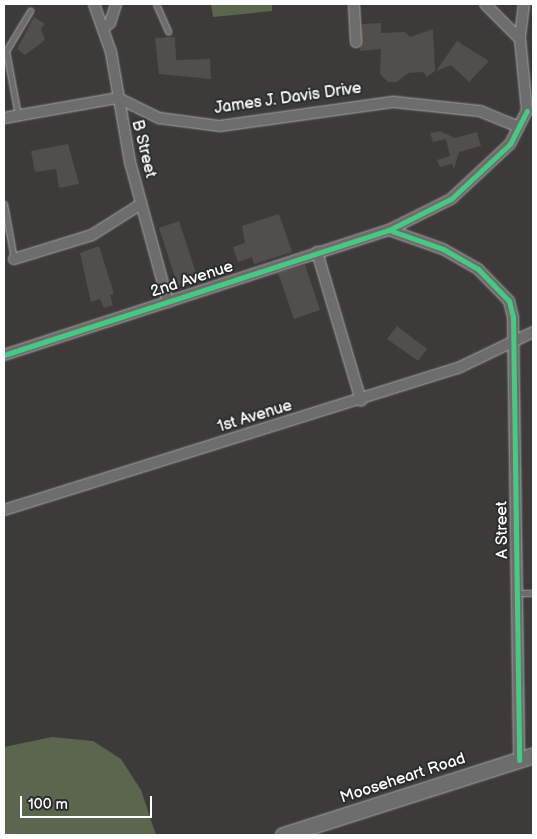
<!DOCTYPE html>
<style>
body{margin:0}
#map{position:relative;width:537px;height:839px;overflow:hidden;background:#3d3b3a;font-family:"Balsamiq Sans",sans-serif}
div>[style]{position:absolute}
.green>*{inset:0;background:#5c654e}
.building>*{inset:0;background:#524e4c}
.roads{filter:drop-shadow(0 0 1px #a8a7a6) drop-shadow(0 0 1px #a8a7a6)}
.service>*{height:5px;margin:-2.5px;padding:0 2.5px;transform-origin:2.5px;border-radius:2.5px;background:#6d6d6d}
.minor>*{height:10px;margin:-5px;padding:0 5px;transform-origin:5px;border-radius:5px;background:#6d6d6d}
.secondary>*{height:15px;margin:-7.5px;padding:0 7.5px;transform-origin:7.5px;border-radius:7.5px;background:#6d6d6d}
.cycleway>*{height:5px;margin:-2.5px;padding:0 2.5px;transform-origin:2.5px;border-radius:2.5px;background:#46c982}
span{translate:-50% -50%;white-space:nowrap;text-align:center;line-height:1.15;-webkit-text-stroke:4px #2a2d2e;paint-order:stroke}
.street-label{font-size:16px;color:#fff}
.frame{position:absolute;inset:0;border:5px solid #fff;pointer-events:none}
.scale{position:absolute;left:20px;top:796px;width:132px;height:22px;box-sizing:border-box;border:2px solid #fff;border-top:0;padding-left:6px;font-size:15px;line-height:18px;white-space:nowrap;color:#fff;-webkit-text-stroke:4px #2a2d2e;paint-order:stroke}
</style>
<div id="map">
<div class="green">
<i style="clip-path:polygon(211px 4px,272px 4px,272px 11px,213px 17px)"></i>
<i style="clip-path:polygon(52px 737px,93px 741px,121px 759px,141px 790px,156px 835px,5px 835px,4px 747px)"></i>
</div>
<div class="building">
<i style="clip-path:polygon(34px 17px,45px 24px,41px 29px,45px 40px,25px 55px,17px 49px)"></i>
<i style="clip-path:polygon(381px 23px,381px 33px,405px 32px,410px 37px,433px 29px,435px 71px,427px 77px,423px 72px,408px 73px,397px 82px,388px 82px,380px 74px,381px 49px,360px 51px,362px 24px)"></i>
<i style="clip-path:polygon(175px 37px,176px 60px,210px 59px,211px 79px,159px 74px,155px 38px)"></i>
<i style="clip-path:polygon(457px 41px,489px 61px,469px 82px,451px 65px,436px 71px)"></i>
<i style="clip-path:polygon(440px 131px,455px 138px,477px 132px,481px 146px,459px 152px,454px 169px,452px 164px,440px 167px,437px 160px,450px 156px,446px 139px,433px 142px,430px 133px)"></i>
<i style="clip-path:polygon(68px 144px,79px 184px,59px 188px,56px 169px,35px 172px,31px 151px)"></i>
<i style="clip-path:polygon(279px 214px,292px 252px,254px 264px,252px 257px,238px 262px,233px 247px,245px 243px,242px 226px)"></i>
<i style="clip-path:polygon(179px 221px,198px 279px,178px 286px,159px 228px)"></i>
<i style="clip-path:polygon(99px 246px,114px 294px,110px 295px,113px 305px,104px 308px,100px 299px,91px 302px,80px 253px)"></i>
<i style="clip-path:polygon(305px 265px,320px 310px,294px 319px,278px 273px)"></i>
<i style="clip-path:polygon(397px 326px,427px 349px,418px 361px,387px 339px)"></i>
</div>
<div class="roads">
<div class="service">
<i style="left:156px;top:4px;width:30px;rotate:66deg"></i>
<i style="left:18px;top:115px;width:65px;rotate:-100.6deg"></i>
<i style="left:6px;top:51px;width:47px;rotate:-59deg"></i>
<i style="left:4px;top:204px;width:56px;rotate:79.7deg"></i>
<i style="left:517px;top:593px;width:16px"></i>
</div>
<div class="minor">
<i style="left:94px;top:4px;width:51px;rotate:70.5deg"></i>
<i style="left:111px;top:52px;width:112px;rotate:80.2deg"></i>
<i style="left:130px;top:162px;width:145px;rotate:74.8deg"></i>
<i style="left:354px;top:4px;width:38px;rotate:87deg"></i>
<i style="left:485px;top:4px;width:49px;rotate:45deg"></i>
<i style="left:524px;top:4px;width:35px;rotate:97deg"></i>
<i style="left:520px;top:39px;width:72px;rotate:84.4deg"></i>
<i style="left:103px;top:28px;width:9px;rotate:-36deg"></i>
<i style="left:110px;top:23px;width:20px;rotate:-72deg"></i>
<i style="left:4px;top:118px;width:116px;rotate:-10deg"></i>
<i style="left:118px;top:98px;width:46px;rotate:26deg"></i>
<i style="left:159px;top:118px;width:62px;rotate:7.5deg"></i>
<i style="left:220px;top:126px;width:176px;rotate:-7.9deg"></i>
<i style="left:394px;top:102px;width:86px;rotate:6deg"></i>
<i style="left:480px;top:111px;width:42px;rotate:22.3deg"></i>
<i style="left:389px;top:230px;width:57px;rotate:19.4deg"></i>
<i style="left:443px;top:249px;width:40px;rotate:29.7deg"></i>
<i style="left:478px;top:269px;width:45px;rotate:45.9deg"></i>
<i style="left:509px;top:301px;width:16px;rotate:76deg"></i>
<i style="left:513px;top:317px;width:443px;rotate:89.2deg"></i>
<i style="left:317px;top:252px;width:155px;rotate:73.5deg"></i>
<i style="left:14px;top:259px;width:82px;rotate:-17.1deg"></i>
<i style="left:92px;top:235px;width:58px;rotate:-32.3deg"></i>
<i style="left:4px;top:355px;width:405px;rotate:-18deg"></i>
<i style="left:389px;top:230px;width:69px;rotate:-26.6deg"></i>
<i style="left:451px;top:199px;width:81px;rotate:-43deg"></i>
<i style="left:510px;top:144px;width:37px;rotate:-63deg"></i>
<i style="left:4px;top:510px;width:476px;rotate:-17.4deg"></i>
<i style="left:458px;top:368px;width:83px;rotate:-25.6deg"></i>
</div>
<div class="secondary">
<i style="left:283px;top:835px;width:262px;rotate:-17.7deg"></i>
</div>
</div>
<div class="cycleway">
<i style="left:389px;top:230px;width:57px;rotate:19.4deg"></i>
<i style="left:443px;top:249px;width:40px;rotate:29.7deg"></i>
<i style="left:478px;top:269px;width:45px;rotate:45.9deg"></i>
<i style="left:509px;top:301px;width:16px;rotate:76deg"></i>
<i style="left:513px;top:317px;width:443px;rotate:89.2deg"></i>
<i style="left:4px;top:355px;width:405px;rotate:-18deg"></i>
<i style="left:389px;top:230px;width:69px;rotate:-26.6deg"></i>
<i style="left:451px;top:199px;width:81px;rotate:-43deg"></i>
<i style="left:510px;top:144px;width:37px;rotate:-63deg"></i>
</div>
<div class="street-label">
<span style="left:288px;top:99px;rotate:-8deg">James J. Davis Drive</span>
<span style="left:143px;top:149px;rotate:76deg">B Street</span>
<span style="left:192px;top:280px;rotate:-18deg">2nd Avenue</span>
<span style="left:255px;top:417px;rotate:-17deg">1st Avenue</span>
<span style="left:503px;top:530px;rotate:-91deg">A Street</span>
<span style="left:403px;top:779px;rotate:-18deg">Mooseheart Road</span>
</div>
<div class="frame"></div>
<div class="scale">100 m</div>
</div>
